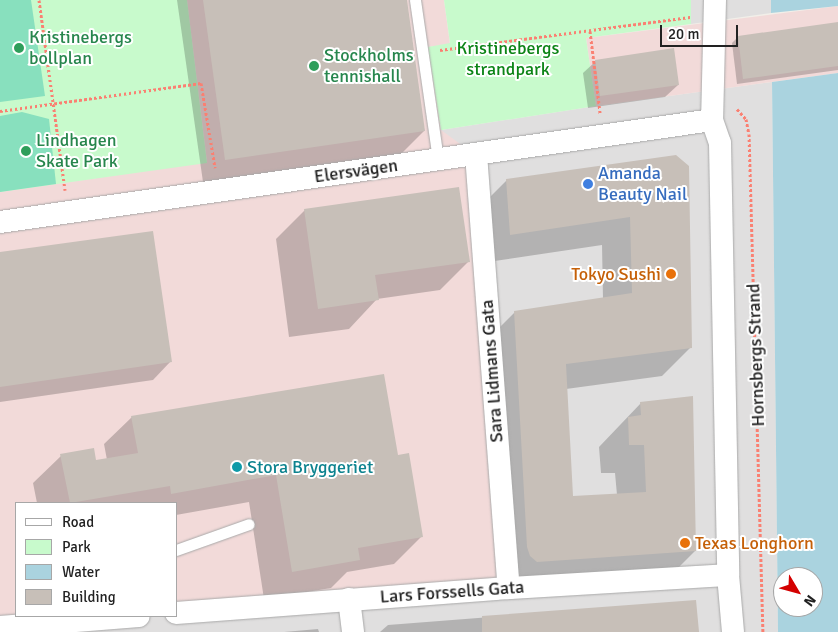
<!DOCTYPE html>
<meta charset="utf-8">
<style>
body{margin:0}
#map{position:relative;width:838px;height:632px;overflow:hidden;background:#f2efe9;font-family:Signika,sans-serif}
div>[style]{position:absolute}
.residential>*{inset:0;background:#e0dfdf}
.commercial>*{inset:0;background:#f2dad9}
.park>*{inset:0;background:#c8facc}
.pitch>*{inset:0;background:#88e0be}
.water>*{inset:0;background:#aad3df}
.shadow>*{inset:0;background:#0003}
.building>*{inset:0;background:#c7bfb8}
.path>*{height:3px;margin-top:-1.5px;transform-origin:0;background:repeating-linear-gradient(90deg,#fa8072 0 2.5px,transparent 0 5px)}
.roads{filter:drop-shadow(0 0 1px #a9a9a9) drop-shadow(0 0 1px #a9a9a9)}
.lane>*{height:11px;margin:-5.5px;padding:0 5.5px;transform-origin:5.5px;border-radius:5.5px;background:#fff}
.street>*{height:22px;margin:-11px;padding:0 11px;transform-origin:11px;border-radius:11px;background:#fff}
.dots>*{width:14px;height:14px;translate:-50% -50%;box-sizing:border-box;border:2px solid #fff;border-radius:50%}
span{translate:-50% -50%;white-space:nowrap;text-align:center;line-height:1.15;-webkit-text-stroke:4px #fff;paint-order:stroke}
.leisure-label{font-size:18px;color:#27864d}
.left{translate:0 -50%;text-align:left}
.park-label{font-size:18px;color:#0c8416}
.street-label{font-size:18px;color:#222}
.shop-label{font-size:18px;color:#366cbe}
.food-label{font-size:18px;color:#c56008}
.right{translate:-100% -50%;text-align:right}
.culture-label{font-size:18px;color:#0d838f}
.legend{position:absolute;left:15px;top:502px;width:162px;height:115px;box-sizing:border-box;background:#fff;border:1px solid #a7a7a7;margin:0;padding:6px 9px;list-style:none;font-size:15px;color:#222}
.legend li{display:flex;align-items:center;gap:10px;height:25px}
.legend b{width:25px;border:1px solid #a7a7a7}
.north{position:absolute;left:773px;top:567px;width:50px;height:50px;box-sizing:border-box;background:#fff;border:1px solid #a7a7a7;border-radius:50%;rotate:127deg;font-size:14px;font-weight:700;line-height:20px;text-align:center;color:#222}
.north::after{content:'';display:block;margin:auto;width:18px;height:22px;background:#d40000;clip-path:polygon(50% 0,100% 100%,50% 72%,0 100%)}
.scale{position:absolute;left:660px;top:25px;width:78px;height:22px;box-sizing:border-box;border:2px solid #222;border-top:0;padding-left:6px;font-size:15px;line-height:18px;white-space:nowrap;color:#222;-webkit-text-stroke:4px #fff;paint-order:stroke}
</style>
<div id="map">
<div class="residential">
<i style="clip-path:polygon(691px 0,771px 0,771px 13px,691px 24px)"></i>
<i style="clip-path:polygon(772px 82px,778px 632px,0 632px,117px 616px,176px 616px,441px 130px,596px 106px)"></i>
</div>
<div class="commercial">
<i style="clip-path:polygon(187px 0,444px 0,450px 44px,429px 47px,441px 130px,474px 154px,511px 588px,176px 612px,176px 503px,16px 503px,16px 616px,0 624px,0 192px,207px 162px)"></i>
<i style="clip-path:polygon(838px 6px,838px 73px,596px 106px,586px 38px)"></i>
</div>
<div class="park">
<i style="clip-path:polygon(0 0,187px 0,207px 163px,0 192px)"></i>
<i style="clip-path:polygon(444px 0,691px 0,691px 24px,586px 38px,596px 106px,441px 130px,428px 47px,450px 43px)"></i>
</div>
<div class="pitch">
<i style="clip-path:polygon(0 0,31px 0,45px 96px,0 102px)"></i>
<i style="clip-path:polygon(22px 112px,49px 119px,56px 184px,0 192px,0 116px)"></i>
</div>
<div class="water">
<i style="clip-path:polygon(771px 0,838px 0,838px 6px,771px 13px)"></i>
<i style="clip-path:polygon(evenodd,838px 73px,838px 632px,778px 632px,772px 82px,838px 73px,783px 577px,813px 577px,813px 607px,783px 607px,783px 577px)"></i>
</div>
<div class="shadow">
<i style="clip-path:polygon(177px 0,406px 0,424px 131px,401px 154px,203px 182px)"></i>
<i style="clip-path:polygon(838px 24px,838px 70px,737px 84px,732px 43px,738px 37px)"></i>
<i style="clip-path:polygon(596px 61px,678px 85px,665px 97px,588px 108px,583px 73px)"></i>
<i style="clip-path:polygon(675px 156px,691px 347px,662px 376px,566px 389px,572px 498px,617px 495px,615px 473px,601px 473px,599px 447px,641px 403px,695px 551px,666px 580px,508px 590px,486px 341px,515px 312px,603px 299px,602px 245px,481px 263px,478px 209px,507px 180px)"></i>
<i style="clip-path:polygon(305px 210px,468px 262px,440px 290px,377px 299px,349px 329px,289px 337px,276px 239px)"></i>
<i style="clip-path:polygon(0 254px,171px 361px,153px 380px,0 402px)"></i>
<i style="clip-path:polygon(132px 417px,396px 456px,422px 536px,394px 564px,347px 572px,331px 588px,264px 599px,249px 502px,176px 515px,176px 503px,37px 503px,33px 483px,61px 456px,95px 462px,107px 460px,104px 444px)"></i>
<i style="clip-path:polygon(695px 601px,698px 632px,380px 632px,388px 625px)"></i>
<i style="clip-path:polygon(318px 629px,319px 632px,284px 632px)"></i>
</div>
<div class="building">
<i style="clip-path:polygon(203px 0,407px 0,425px 131px,225px 160px)"></i>
<i style="clip-path:polygon(838px 22px,838px 66px,743px 79px,738px 36px)"></i>
<i style="clip-path:polygon(674px 48px,679px 85px,600px 96px,595px 60px)"></i>
<i style="clip-path:polygon(676px 155px,689px 166px,692px 348px,566px 364px,573px 496px,646px 492px,644px 445px,629px 445px,628px 417px,641px 415px,640px 402px,693px 396px,696px 551px,537px 562px,530px 556px,527px 547px,514px 311px,632px 293px,630px 217px,510px 235px,506px 179px)"></i>
<i style="clip-path:polygon(459px 187px,470px 262px,375px 275px,379px 300px,318px 309px,304px 209px)"></i>
<i style="clip-path:polygon(153px 231px,172px 362px,0 387px,0 252px)"></i>
<i style="clip-path:polygon(384px 374px,398px 455px,409px 453px,423px 537px,358px 548px,360px 560px,292px 572px,276px 475px,171px 494px,170px 486px,70px 503px,60px 454px,94px 448px,96px 460px,138px 453px,131px 416px)"></i>
<i style="clip-path:polygon(696px 600px,699px 632px,482px 632px,482px 616px)"></i>
</div>
<div class="path">
<i style="left:39px;top:0;width:192px;rotate:82.2deg"></i>
<i style="left:590px;top:31px;width:83px;rotate:83deg"></i>
<i style="left:440px;top:50px;width:254px;rotate:-7.5deg"></i>
<i style="left:737px;top:109px;width:13px;rotate:48deg"></i>
<i style="left:746px;top:119px;width:15px;rotate:79deg"></i>
<i style="left:749px;top:134px;width:498px;rotate:88.4deg"></i>
<i style="left:0;top:111px;width:203px;rotate:-7.9deg"></i>
<i style="left:201px;top:83px;width:86px;rotate:80.6deg"></i>
</div>
<div class="roads">
<div class="lane">
<i style="left:415px;top:0;width:161px;rotate:81.8deg"></i>
<i style="left:176px;top:550px;width:77px;rotate:-19.6deg"></i>
</div>
<div class="street">
<i style="left:715px;top:0;width:120px;rotate:91.4deg"></i>
<i style="left:712px;top:120px;width:24px;rotate:71deg"></i>
<i style="left:720px;top:143px;width:432px;rotate:88.9deg"></i>
<i style="left:728px;top:575px;width:57px;rotate:85deg"></i>
<i style="left:476px;top:154px;width:435px;rotate:85.7deg"></i>
<i style="left:0;top:222px;width:719px;rotate:-8.15deg"></i>
<i style="left:349px;top:599px;width:33px;rotate:83deg"></i>
<i style="left:176px;top:613px;width:334px;rotate:-4.3deg"></i>
<i style="left:509px;top:588px;width:219px;rotate:-3.4deg"></i>
<i style="left:0;top:627px;width:139px;rotate:-4.5deg"></i>
</div>
</div>
<div class="dots">
<i style="left:19px;top:48px;background:#2e9e5b"></i>
<i style="left:314px;top:66px;background:#2e9e5b"></i>
<i style="left:26px;top:151px;background:#2e9e5b"></i>
<i style="left:588px;top:184px;background:#3f7fe0"></i>
<i style="left:671px;top:274px;background:#e8710a"></i>
<i style="left:237px;top:467px;background:#0f9aa8"></i>
<i style="left:685px;top:543px;background:#e8710a"></i>
</div>
<div class="leisure-label">
<span class="left" style="left:29px;top:48px">Kristinebergs<br>bollplan</span>
<span class="left" style="left:324px;top:66px">Stockholms<br>tennishall</span>
<span class="left" style="left:36px;top:151px">Lindhagen<br>Skate Park</span>
</div>
<div class="park-label">
<span style="left:508px;top:59px">Kristinebergs<br>strandpark</span>
</div>
<div class="street-label">
<span style="left:356px;top:171px;rotate:-8deg">Elersvägen</span>
<span style="left:756px;top:355px;rotate:-92deg">Hornsbergs Strand</span>
<span style="left:492px;top:371px;rotate:-94deg">Sara Lidmans Gata</span>
<span style="left:452px;top:592px;rotate:-4deg">Lars Forssells Gata</span>
</div>
<div class="shop-label">
<span class="left" style="left:598px;top:184px">Amanda<br>Beauty Nail</span>
</div>
<div class="food-label">
<span class="right" style="left:661px;top:274px">Tokyo Sushi</span>
<span class="left" style="left:695px;top:543px">Texas Longhorn</span>
</div>
<div class="culture-label">
<span class="left" style="left:247px;top:467px">Stora Bryggeriet</span>
</div>
<ul class="legend">
<li><b style="height:6px;background:#fff"></b>Road</li>
<li><b style="height:14px;background:#c8facc"></b>Park</li>
<li><b style="height:14px;background:#aad3df"></b>Water</li>
<li><b style="height:14px;background:#c7bfb8"></b>Building</li>
</ul>
<div class="north">N</div>
<div class="scale">20 m</div>
</div>
